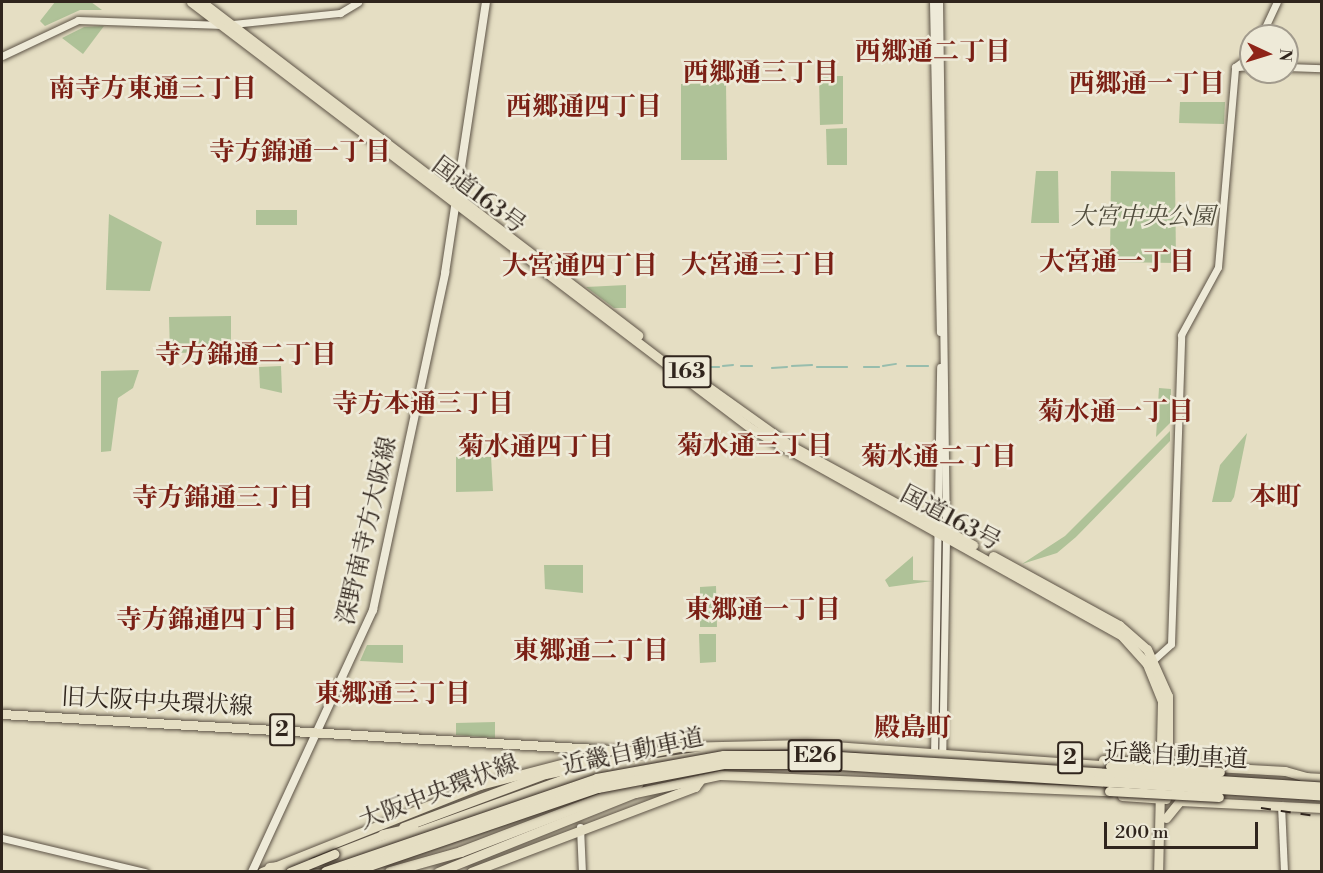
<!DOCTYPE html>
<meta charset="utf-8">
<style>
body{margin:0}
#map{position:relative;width:1323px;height:873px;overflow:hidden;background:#e5dec3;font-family:"Libre Bodoni","Noto Serif JP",serif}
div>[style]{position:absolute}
.green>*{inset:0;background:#afc298}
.stream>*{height:1.5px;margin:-0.75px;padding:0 0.75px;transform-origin:0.75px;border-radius:0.75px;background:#97bdad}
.roads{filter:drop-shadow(0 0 2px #5d5346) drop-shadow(0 0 2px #5d5346)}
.tertiary>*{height:7px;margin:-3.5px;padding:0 3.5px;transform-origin:3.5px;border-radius:3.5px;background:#eeead8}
.secondary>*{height:8px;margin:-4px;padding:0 4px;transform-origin:4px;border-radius:4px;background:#eeead8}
.primary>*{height:9px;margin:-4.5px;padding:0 4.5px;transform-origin:4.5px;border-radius:4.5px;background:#e5dec3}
.trunk>*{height:9px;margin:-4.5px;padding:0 4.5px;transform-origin:4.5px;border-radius:4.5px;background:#e5dec3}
.motorway>*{height:10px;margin:-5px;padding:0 5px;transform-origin:5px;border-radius:5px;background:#e5dec3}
.rail>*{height:1.5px;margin-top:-0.75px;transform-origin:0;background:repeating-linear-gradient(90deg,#30251d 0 10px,transparent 0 20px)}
.bridges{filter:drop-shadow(0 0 2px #30251d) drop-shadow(0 0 2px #30251d)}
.primary-bridge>*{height:9px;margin:-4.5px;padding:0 4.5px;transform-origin:4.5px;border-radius:4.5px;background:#e5dec3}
.motorway-bridge>*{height:10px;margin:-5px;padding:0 5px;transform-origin:5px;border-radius:5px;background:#e5dec3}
span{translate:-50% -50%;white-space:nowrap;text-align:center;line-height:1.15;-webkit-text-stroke:5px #eeead8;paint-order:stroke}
.shield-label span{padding:2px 4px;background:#eeead8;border:2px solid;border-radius:4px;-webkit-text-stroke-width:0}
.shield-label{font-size:22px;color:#30251d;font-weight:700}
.street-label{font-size:24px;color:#30251d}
.park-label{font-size:24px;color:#504c3c;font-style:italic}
.neighbourhood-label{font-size:26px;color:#7a1f14;font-weight:700}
.frame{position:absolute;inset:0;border:3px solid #30251d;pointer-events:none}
.north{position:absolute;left:1239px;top:24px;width:60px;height:60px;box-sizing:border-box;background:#eeead8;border:2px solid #a29b8d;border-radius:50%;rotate:94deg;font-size:16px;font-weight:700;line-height:24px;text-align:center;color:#30251d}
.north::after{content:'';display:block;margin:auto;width:21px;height:27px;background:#8f2418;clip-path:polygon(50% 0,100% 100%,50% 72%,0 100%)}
.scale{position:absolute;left:1104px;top:822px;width:154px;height:27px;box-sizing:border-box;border:3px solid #30251d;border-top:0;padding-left:8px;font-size:18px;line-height:21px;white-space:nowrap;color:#30251d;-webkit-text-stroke:4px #eeead8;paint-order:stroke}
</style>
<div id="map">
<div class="green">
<i style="clip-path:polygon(55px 2px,91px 2px,102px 10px,80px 10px,45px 26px,40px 21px)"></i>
<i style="clip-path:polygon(104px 26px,83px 54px,62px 38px,84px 27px)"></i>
<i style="clip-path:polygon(819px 76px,843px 76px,843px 124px,820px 125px)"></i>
<i style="clip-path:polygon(726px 83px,727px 160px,681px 160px,681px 84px)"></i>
<i style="clip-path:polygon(1180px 102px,1225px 102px,1224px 124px,1179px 123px)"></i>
<i style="clip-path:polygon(847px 128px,847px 165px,827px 165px,826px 129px)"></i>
<i style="clip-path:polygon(1036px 171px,1058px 171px,1059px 223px,1031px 223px)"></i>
<i style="clip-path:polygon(1111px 171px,1175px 172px,1176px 263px,1110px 262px)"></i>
<i style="clip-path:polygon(256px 210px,297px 210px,297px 225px,256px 225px)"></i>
<i style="clip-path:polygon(109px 214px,162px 242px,150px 291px,106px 290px)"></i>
<i style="clip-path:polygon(626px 285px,626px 308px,614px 308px,586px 287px)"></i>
<i style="clip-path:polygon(231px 316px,231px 352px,170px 353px,169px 317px)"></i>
<i style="clip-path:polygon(281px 366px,282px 393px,260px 388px,259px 367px)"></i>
<i style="clip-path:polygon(139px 370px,133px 388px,118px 398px,111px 451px,101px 452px,101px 371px)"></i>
<i style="clip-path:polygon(1159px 388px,1171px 389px,1170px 423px,1156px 437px)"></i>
<i style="clip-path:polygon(1170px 431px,1170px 441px,1076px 537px,1057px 553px,1022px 564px,1065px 536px)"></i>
<i style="clip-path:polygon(1247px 433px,1234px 497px,1231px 502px,1212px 502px,1220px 465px)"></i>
<i style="clip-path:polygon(456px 457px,491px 457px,493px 491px,456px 492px)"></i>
<i style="clip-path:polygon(913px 556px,913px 580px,932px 581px,889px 587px,885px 580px)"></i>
<i style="clip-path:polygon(544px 565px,583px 565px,583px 593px,545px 589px)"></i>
<i style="clip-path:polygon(716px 586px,717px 627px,700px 627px,700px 587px)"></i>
<i style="clip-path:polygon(699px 634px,716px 634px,716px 662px,700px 663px)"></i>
<i style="clip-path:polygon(367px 645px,403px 645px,403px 663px,360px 661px)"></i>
<i style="clip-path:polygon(495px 722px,495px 738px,456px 735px,456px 723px)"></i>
</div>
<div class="stream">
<i style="left:723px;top:366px;width:10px;rotate:-6deg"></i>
<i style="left:741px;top:366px;width:11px"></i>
<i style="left:792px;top:366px;width:20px;rotate:-3deg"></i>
<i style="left:883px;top:366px;width:13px;rotate:-9deg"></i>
<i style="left:907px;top:366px;width:21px"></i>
<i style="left:705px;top:367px;width:8px;rotate:180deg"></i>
<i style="left:697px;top:367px;width:22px"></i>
<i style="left:817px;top:367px;width:30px"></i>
<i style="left:864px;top:367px;width:15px"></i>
<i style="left:772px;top:368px;width:15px;rotate:-4deg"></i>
</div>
<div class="roads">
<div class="tertiary">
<i style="left:933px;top:2px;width:330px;rotate:88.8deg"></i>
<i style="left:939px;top:2px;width:537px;rotate:89.25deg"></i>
<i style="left:946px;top:539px;width:219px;rotate:91deg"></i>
<i style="left:1261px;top:36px;width:38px;rotate:-65deg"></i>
<i style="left:2px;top:56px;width:84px;rotate:-25.3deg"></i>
<i style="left:78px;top:20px;width:145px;rotate:2deg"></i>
<i style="left:223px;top:25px;width:118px;rotate:-5.9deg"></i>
<i style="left:340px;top:13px;width:21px;rotate:-31deg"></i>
<i style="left:1238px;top:67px;width:13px;rotate:-4deg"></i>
<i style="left:1287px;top:67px;width:35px;rotate:2deg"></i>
<i style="left:1150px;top:663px;width:28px;rotate:-42deg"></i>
<i style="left:1171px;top:644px;width:309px;rotate:-88.1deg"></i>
<i style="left:1181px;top:335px;width:77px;rotate:-61.4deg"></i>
<i style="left:1218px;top:267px;width:201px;rotate:-85.1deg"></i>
<i style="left:1235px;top:67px;width:20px;rotate:-37deg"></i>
<i style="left:934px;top:758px;width:391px;rotate:-89.1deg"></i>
<i style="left:1281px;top:805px;width:67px;rotate:87.4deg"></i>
<i style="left:580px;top:827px;width:45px;rotate:87.5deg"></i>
<i style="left:2px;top:838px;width:147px;rotate:13.4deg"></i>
</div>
<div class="secondary">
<i style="left:252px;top:872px;width:289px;rotate:-65.2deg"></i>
<i style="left:373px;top:610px;width:345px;rotate:-77.9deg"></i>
<i style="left:445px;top:273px;width:274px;rotate:-81.4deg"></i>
</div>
<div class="primary">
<i style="left:2px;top:714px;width:630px;rotate:3.37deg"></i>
<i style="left:1103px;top:760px;width:44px;rotate:2.6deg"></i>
<i style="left:1147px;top:762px;width:17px;rotate:-31deg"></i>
<i style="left:1161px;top:764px;width:124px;rotate:3.2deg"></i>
<i style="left:1285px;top:771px;width:25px;rotate:16deg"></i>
<i style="left:1303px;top:777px;width:19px;rotate:3deg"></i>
<i style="left:1122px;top:796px;width:44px;rotate:3.9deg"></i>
<i style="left:1166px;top:818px;width:22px;rotate:-51deg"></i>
<i style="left:1180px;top:801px;width:142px;rotate:2.8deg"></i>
<i style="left:403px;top:827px;width:152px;rotate:-20.5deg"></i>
<i style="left:545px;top:774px;width:138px;rotate:-11.3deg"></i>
<i style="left:680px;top:747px;width:126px;rotate:-1.4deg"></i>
<i style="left:806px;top:744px;width:305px;rotate:4.1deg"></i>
<i style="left:334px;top:854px;width:58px;rotate:-21.3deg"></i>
<i style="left:262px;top:872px;width:235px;rotate:-21.8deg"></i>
<i style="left:480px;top:785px;width:107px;rotate:-14.6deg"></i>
<i style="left:438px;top:872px;width:212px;rotate:-21.9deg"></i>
<i style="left:635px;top:793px;width:87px;rotate:-12deg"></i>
<i style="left:720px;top:775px;width:389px;rotate:2.4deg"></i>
<i style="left:471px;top:872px;width:240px;rotate:-20.8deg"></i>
<i style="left:695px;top:787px;width:10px;rotate:-53deg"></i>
</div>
<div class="trunk">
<i style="left:191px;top:2px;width:705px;rotate:37.28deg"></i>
<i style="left:752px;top:429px;width:423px;rotate:29.2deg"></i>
<i style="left:1121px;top:635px;width:39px;rotate:48deg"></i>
<i style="left:1147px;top:664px;width:40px;rotate:68deg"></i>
<i style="left:1162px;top:701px;width:171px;rotate:91.3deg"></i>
<i style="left:202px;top:2px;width:549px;rotate:37.37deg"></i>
<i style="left:690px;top:374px;width:120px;rotate:35.5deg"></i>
<i style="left:788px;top:444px;width:211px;rotate:28.6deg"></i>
<i style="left:993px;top:556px;width:144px;rotate:28.7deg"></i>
<i style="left:1119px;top:625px;width:37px;rotate:41deg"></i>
<i style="left:1147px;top:649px;width:51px;rotate:65.9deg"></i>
<i style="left:1168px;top:696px;width:62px;rotate:90deg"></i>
</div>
<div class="motorway">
<i style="left:383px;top:835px;width:31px;rotate:-13deg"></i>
<i style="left:270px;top:868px;width:72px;rotate:-6.3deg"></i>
<i style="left:342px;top:860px;width:248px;rotate:-19.8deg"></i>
<i style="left:575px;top:776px;width:148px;rotate:-9deg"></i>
<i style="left:390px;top:872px;width:74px;rotate:-15.7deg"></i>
<i style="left:461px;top:852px;width:190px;rotate:-21deg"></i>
</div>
</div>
<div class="rail">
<i style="left:1261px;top:808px;width:62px;rotate:8.4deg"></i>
</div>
<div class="bridges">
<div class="primary-bridge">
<i style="left:1110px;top:766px;width:110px;rotate:3.1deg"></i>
<i style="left:1109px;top:791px;width:110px;rotate:3.1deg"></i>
<i style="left:290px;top:872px;width:48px;rotate:-22.2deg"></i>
</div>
<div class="motorway-bridge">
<i style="left:326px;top:872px;width:287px;rotate:-18.9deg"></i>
<i style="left:597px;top:779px;width:129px;rotate:-10.3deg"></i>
<i style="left:724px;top:756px;width:99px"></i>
<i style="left:823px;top:756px;width:500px;rotate:3.6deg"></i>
<i style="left:352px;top:872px;width:260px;rotate:-18.9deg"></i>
<i style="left:598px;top:788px;width:128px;rotate:-10.8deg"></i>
<i style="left:724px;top:764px;width:99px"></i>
<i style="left:823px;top:764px;width:500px;rotate:3.6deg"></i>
</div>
</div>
<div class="shield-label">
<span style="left:687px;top:372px">163</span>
<span style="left:282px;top:730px">2</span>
<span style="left:815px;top:756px">E26</span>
<span style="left:1070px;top:758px">2</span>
</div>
<div class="street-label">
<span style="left:478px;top:196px;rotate:37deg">国道163号</span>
<span style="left:950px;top:519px;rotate:28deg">国道163号</span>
<span style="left:368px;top:531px;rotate:-77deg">深野南寺方大阪線</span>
<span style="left:157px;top:703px;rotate:3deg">旧大阪中央環状線</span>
<span style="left:633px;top:753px;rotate:-12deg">近畿自動車道</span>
<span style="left:1176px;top:757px;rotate:3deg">近畿自動車道</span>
<span style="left:439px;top:793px;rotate:-21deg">大阪中央環状線</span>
</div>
<div class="park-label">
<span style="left:1143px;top:218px">大宮中央公園</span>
</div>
<div class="neighbourhood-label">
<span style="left:933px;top:53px">西郷通二丁目</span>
<span style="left:761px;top:74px">西郷通三丁目</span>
<span style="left:1147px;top:85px">西郷通一丁目</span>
<span style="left:153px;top:90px">南寺方東通三丁目</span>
<span style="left:584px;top:108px">西郷通四丁目</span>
<span style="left:300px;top:153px">寺方錦通一丁目</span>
<span style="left:1117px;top:263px">大宮通一丁目</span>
<span style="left:759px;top:266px">大宮通三丁目</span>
<span style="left:580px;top:267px">大宮通四丁目</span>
<span style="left:246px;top:356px">寺方錦通二丁目</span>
<span style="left:423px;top:405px">寺方本通三丁目</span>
<span style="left:1116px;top:413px">菊水通一丁目</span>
<span style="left:755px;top:447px">菊水通三丁目</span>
<span style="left:536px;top:448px">菊水通四丁目</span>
<span style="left:939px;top:458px">菊水通二丁目</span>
<span style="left:1276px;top:498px">本町</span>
<span style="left:223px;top:499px">寺方錦通三丁目</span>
<span style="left:763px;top:611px">東郷通一丁目</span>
<span style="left:207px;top:621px">寺方錦通四丁目</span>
<span style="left:591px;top:652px">東郷通二丁目</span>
<span style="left:393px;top:695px">東郷通三丁目</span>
<span style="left:913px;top:729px">殿島町</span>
</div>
<div class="frame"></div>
<div class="north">N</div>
<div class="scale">200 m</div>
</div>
